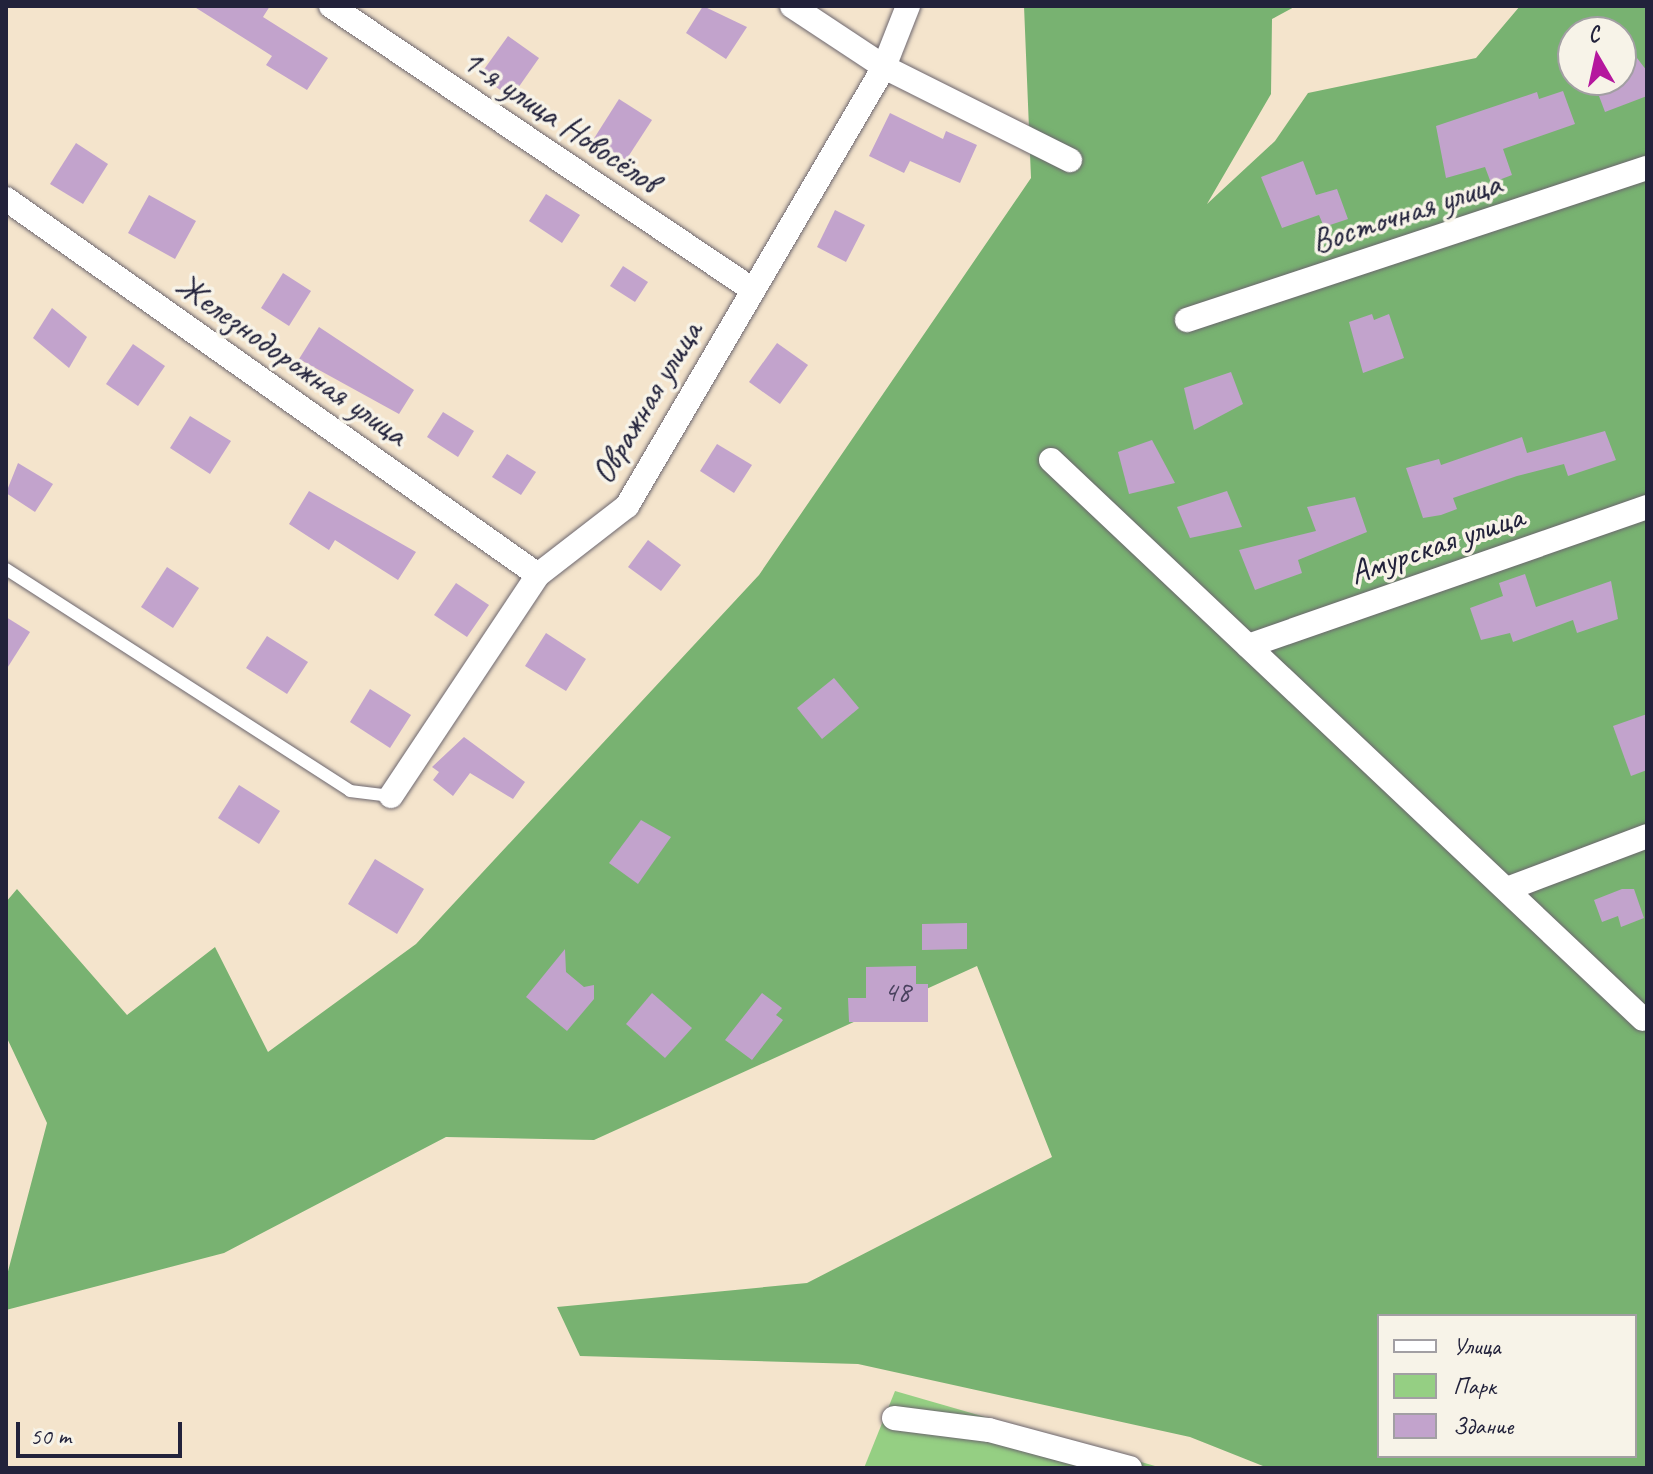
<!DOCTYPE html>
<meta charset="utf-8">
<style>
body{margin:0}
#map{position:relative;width:1653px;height:1474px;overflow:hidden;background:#f4e4cc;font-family:Caveat,sans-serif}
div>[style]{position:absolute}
.green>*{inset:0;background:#95cf83}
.forest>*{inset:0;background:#78b271}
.building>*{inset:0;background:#c2a3cc}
.roads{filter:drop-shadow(0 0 2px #6c666e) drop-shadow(0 0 2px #6c666e)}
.lane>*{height:12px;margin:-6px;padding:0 6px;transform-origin:6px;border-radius:6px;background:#fff}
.street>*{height:24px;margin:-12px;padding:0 12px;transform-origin:12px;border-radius:12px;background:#fff}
span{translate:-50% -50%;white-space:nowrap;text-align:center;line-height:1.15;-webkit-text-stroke:7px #f7f3e8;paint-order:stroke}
.number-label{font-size:30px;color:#4a425f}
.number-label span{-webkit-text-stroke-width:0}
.street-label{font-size:34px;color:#22223b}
.frame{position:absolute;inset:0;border:8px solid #22223b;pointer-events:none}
.legend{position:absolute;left:1377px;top:1314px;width:260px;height:144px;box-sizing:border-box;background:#f7f3e8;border:2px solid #a29fa3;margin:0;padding:10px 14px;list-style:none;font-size:24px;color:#22223b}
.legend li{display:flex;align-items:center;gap:16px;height:40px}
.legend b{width:40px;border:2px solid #a29fa3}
.north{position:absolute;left:1557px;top:16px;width:80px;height:80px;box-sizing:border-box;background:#f7f3e8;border:2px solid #a29fa3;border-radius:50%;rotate:351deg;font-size:22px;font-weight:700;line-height:32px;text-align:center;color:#22223b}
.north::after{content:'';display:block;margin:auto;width:28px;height:36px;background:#b5179e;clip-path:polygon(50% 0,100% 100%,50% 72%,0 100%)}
.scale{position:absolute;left:16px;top:1422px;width:166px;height:36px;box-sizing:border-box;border:4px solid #22223b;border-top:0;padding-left:10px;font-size:24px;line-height:28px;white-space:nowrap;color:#22223b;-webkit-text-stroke:6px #f7f3e8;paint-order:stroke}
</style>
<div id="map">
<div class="green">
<i style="clip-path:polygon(895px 1391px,1162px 1468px,864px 1468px)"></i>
</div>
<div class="forest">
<i style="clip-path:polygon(evenodd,1024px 6px,1296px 6px,1272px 19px,1271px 94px,1207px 204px,1275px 141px,1308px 93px,1476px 58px,1520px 6px,1647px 6px,1647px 1468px,1268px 1468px,1190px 1437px,858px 1364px,580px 1356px,557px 1307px,807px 1283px,1052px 1157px,977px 966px,594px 1140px,446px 1137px,224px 1253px,6px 1310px,6px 1279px,47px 1123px,6px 1036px,6px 902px,17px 889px,127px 1015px,215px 947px,268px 1052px,416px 944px,759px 575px,1031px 178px,1024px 6px,1573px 32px,1621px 32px,1621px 80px,1573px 80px,1573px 32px,1024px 6px,1379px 1316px,1635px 1316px,1635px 1456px,1379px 1456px,1379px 1316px)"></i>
</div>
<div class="building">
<i style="clip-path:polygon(193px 6px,270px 6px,263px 17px,328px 58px,307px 90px,266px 65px,272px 56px)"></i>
<i style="clip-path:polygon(703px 6px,747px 27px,726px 59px,686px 33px)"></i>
<i style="clip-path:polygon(508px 36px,539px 58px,511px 98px,480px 75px)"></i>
<i style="clip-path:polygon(1637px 58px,1647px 71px,1647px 96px,1605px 112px,1593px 80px,1621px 80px,1621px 64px)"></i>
<i style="clip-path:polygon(1563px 91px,1575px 124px,1503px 149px,1512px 175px,1491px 183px,1485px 167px,1446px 178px,1436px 126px,1537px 92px,1539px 99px)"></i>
<i style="clip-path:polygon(619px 99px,652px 120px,626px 160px,593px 140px)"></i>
<i style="clip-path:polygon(890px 113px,943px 139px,946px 131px,977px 145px,960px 183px,910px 161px,904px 173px,869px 156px)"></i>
<i style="clip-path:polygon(76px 143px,108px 164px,83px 204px,50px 184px)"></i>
<i style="clip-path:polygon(1303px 161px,1316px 195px,1337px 189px,1348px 219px,1324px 227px,1319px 215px,1282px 228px,1261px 177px)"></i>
<i style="clip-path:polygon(546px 194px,580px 215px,562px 243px,529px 221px)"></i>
<i style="clip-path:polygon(149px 195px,196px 221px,175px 259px,128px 233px)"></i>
<i style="clip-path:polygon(835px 210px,865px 225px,846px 262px,817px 247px)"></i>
<i style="clip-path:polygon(623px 266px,648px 282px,635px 302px,610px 286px)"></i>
<i style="clip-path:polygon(283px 273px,311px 291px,289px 326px,261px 308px)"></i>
<i style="clip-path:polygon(52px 308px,87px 337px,69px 368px,33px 338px)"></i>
<i style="clip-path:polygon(1372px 314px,1374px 320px,1389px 314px,1404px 358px,1363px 373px,1349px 322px)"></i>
<i style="clip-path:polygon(319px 327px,414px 390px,399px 414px,299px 359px)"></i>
<i style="clip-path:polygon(777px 343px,808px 365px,780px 404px,749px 382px)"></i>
<i style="clip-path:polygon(133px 344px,165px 366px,138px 406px,106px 384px)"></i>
<i style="clip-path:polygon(1231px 372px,1243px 404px,1194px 430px,1184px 388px)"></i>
<i style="clip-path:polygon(443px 412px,474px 431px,458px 457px,427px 437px)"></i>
<i style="clip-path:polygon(190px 416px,231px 441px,210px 474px,170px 448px)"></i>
<i style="clip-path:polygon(1605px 431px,1616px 460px,1568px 476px,1564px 464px,1517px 476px,1453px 498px,1457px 509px,1441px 515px,1423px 518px,1406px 468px,1439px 459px,1441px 465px,1522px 437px,1527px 453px)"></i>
<i style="clip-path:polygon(1152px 440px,1175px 483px,1129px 494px,1118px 452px)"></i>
<i style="clip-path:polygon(717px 444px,752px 465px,734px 493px,700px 471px)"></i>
<i style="clip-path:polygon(507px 454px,536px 472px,521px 495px,492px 477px)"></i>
<i style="clip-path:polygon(18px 463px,53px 484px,35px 512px,6px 493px)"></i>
<i style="clip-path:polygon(309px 491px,416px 552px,398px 580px,335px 540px,329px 550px,289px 524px)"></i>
<i style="clip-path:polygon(1227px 491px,1242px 527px,1190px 538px,1177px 507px)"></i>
<i style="clip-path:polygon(1355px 497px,1367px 532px,1298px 560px,1302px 573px,1255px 590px,1239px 550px,1316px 531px,1307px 507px)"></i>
<i style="clip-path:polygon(648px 540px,681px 565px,661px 591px,628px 567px)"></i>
<i style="clip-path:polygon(167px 567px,199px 588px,173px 628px,141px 607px)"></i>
<i style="clip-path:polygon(1525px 574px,1536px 607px,1611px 581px,1618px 619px,1577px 633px,1573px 620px,1513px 642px,1510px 633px,1481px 640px,1470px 608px,1503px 596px,1499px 583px)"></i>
<i style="clip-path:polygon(456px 583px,489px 605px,467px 637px,434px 615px)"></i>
<i style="clip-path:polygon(6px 617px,30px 632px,6px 670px)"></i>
<i style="clip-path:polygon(546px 633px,586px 659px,566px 691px,525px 666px)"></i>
<i style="clip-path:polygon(267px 636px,308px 662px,287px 694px,246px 668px)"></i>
<i style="clip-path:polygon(834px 678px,859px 708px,822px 739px,797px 708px)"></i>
<i style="clip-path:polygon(370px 689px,411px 715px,390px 748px,350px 722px)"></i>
<i style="clip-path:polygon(1647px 714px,1647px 770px,1631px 776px,1613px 726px)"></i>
<i style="clip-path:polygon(464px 737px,525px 782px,513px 799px,470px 773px,453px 796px,433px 780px,439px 772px,432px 767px)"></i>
<i style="clip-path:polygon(239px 785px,280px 811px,259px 844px,218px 818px)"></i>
<i style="clip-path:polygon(641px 820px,671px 837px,638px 884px,609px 863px)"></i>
<i style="clip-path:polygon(375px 859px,424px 889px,397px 934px,348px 904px)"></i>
<i style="clip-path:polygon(1622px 889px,1634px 889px,1644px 918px,1621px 927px,1618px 916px,1602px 922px,1594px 900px)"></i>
<i style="clip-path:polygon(967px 923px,967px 949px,922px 950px,922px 924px)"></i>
<i style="clip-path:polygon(565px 949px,566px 972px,584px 987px,594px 985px,594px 999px,567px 1031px,526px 997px)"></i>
<i style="clip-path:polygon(916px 966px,916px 984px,928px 984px,928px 1022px,849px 1022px,848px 998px,866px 998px,866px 967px)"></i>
<i style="clip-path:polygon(652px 993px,692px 1028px,665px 1058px,626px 1024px)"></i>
<i style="clip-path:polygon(762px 993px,782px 1008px,776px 1015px,783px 1020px,752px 1060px,725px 1040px)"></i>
</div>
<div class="roads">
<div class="lane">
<i style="left:6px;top:569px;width:409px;rotate:32.8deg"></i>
<i style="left:350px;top:791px;width:41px;rotate:7deg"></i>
</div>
<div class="street">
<i style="left:331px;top:6px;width:509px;rotate:33.94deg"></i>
<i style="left:792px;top:6px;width:110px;rotate:33.5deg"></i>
<i style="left:884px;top:67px;width:208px;rotate:26.6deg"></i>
<i style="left:6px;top:199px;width:651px;rotate:35.25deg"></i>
<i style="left:1187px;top:320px;width:484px;rotate:-18.3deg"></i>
<i style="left:1051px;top:460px;width:814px;rotate:43.36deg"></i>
<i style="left:1248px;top:646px;width:423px;rotate:-19.2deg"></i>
<i style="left:391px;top:796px;width:265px;rotate:-56.4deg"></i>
<i style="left:538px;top:575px;width:113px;rotate:-37.8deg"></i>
<i style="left:627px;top:506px;width:509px;rotate:-59.65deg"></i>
<i style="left:884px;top:67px;width:66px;rotate:-68.5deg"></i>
<i style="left:1507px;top:889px;width:150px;rotate:-20.7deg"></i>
<i style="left:894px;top:1418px;width:96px;rotate:7.2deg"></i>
<i style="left:989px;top:1430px;width:146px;rotate:15.1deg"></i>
</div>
</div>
<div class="number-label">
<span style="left:897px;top:991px">48</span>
</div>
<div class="street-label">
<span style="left:561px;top:120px;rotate:34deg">1-я улица Новосёлов</span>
<span style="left:1406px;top:212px;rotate:-18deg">Восточная улица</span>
<span style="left:292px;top:359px;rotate:35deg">Железнодорожная улица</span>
<span style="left:646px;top:402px;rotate:-59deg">Овражная улица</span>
<span style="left:1436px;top:544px;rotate:-19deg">Амурская улица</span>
</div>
<div class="frame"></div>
<ul class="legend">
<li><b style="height:10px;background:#fff"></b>Улица</li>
<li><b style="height:22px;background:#95cf83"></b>Парк</li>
<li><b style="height:22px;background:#c2a3cc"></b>Здание</li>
</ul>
<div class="north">С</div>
<div class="scale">50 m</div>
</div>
